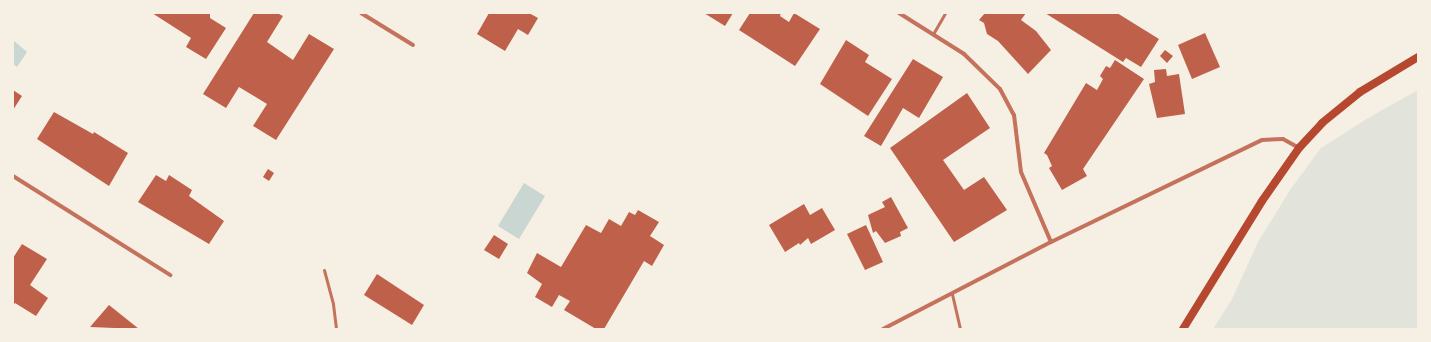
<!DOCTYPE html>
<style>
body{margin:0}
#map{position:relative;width:1431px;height:342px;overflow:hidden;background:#f6efe4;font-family:"Roboto Serif",serif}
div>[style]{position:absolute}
.green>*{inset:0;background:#e2e4dc}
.water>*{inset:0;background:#c9d6d2}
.building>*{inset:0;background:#bf614a}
.service>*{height:3px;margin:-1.5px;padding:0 1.5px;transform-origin:1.5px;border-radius:1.5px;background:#c5725c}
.minor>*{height:4px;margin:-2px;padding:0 2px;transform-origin:2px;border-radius:2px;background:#c5725c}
.secondary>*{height:8px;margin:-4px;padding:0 4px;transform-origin:4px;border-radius:4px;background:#b5482f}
span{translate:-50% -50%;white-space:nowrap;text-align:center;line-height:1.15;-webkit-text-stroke:3px #f6efe4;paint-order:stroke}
.frame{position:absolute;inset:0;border:14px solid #f6efe4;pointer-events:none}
</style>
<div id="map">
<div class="green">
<i style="clip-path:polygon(1418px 90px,1418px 329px,1213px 329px,1232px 299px,1258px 242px,1290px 190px,1321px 148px,1368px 118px)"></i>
</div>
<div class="water">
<i style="clip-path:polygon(13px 40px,27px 52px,17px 67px,13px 64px)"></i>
<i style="clip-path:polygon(524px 183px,545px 196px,519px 239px,498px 226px)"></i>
</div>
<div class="building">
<i style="clip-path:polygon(152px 13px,210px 13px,210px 18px,226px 28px,206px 59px,186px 47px,191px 38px)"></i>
<i style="clip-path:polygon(254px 13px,277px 13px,283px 16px,267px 42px,293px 60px,309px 34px,334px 49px,276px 140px,253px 126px,267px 104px,239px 87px,226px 108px,203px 94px)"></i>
<i style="clip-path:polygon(489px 13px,529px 13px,538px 18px,528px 35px,518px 29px,505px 51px,477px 34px)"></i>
<i style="clip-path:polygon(704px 13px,733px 13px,725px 26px)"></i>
<i style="clip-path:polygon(750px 13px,781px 13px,780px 16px,789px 22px,794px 13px,820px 29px,795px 66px,739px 30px)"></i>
<i style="clip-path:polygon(985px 13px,1026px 13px,1021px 20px,1036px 31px,1051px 50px,1028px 74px,998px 41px,987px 34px,984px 23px,979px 20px)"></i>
<i style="clip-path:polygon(1045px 13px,1117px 13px,1159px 39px,1141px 67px,1126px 58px,1123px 62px)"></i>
<i style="clip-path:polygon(1205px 33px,1220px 67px,1192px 79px,1178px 45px)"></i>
<i style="clip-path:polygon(846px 40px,869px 55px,865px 62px,892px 79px,868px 116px,820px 84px)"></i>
<i style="clip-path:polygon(1165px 50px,1173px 56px,1167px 63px,1160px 56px)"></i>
<i style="clip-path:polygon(913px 59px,943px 77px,919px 118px,903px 108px,881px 146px,864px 136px)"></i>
<i style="clip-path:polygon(1115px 60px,1144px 79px,1083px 169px,1087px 176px,1062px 190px,1049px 168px,1052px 166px,1047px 155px,1044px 153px,1086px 83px,1097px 90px,1103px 79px,1100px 76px,1106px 66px,1110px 68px)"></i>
<i style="clip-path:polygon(1166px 69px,1167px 76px,1179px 74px,1185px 114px,1157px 118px,1149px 84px,1155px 82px,1154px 70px)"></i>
<i style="clip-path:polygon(13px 90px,22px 96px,13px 110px)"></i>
<i style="clip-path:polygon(967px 93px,990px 128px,943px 160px,964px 190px,984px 177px,1007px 210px,954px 242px,890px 148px)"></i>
<i style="clip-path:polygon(54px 112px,93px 134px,94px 132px,128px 153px,109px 186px,37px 139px)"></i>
<i style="clip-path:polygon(268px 169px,274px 173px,269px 181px,263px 177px)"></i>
<i style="clip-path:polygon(156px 175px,166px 181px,169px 175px,192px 190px,189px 196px,224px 221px,209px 244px,138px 202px)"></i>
<i style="clip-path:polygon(891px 197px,908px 228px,900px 232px,901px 236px,885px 243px,876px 231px,873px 233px,868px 215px,885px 207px,882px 202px)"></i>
<i style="clip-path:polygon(804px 204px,810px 215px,822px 208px,835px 230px,811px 244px,808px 238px,800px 245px,799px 243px,785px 252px,769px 225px)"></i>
<i style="clip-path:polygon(638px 210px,659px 222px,650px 236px,664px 245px,652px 266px,644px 261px,604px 329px,596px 329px,564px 310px,570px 301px,559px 295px,552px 307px,535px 297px,542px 284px,527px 273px,537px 253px,561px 267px,586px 225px,601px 233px,609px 219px,621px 226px,629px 212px,635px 215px)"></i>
<i style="clip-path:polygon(866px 225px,883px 262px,865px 270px,847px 234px)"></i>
<i style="clip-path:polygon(494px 235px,508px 244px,499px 259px,484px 250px)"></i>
<i style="clip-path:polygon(22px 244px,47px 259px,30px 285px,48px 298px,36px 316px,15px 303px,13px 306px,13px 258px)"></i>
<i style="clip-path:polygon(377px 274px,424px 305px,412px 325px,364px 295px)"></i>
<i style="clip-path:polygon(109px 305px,139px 329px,90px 327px)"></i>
</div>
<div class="service">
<i style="left:933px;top:34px;width:24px;rotate:-60deg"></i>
<i style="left:324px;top:270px;width:35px;rotate:75deg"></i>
<i style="left:333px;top:304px;width:25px;rotate:83deg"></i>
<i style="left:952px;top:294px;width:36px;rotate:77deg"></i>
</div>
<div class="minor">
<i style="left:361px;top:13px;width:61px;rotate:31.6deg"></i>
<i style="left:899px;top:13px;width:77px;rotate:32.2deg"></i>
<i style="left:964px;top:54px;width:50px;rotate:44.2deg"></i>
<i style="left:1000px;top:89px;width:30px;rotate:62deg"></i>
<i style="left:1014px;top:115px;width:57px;rotate:83deg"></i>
<i style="left:1021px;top:172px;width:76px;rotate:66.8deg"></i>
<i style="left:13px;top:176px;width:186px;rotate:32.2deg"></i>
<i style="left:883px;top:329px;width:189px;rotate:-27.4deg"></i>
<i style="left:1051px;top:242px;width:234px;rotate:-25.8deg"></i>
<i style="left:1262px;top:140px;width:21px;rotate:-3deg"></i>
<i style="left:1283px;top:139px;width:18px;rotate:29deg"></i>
</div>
<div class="secondary">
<i style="left:1183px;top:329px;width:150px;rotate:-58.3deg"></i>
<i style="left:1262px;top:201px;width:65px;rotate:-55.1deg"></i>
<i style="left:1299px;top:148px;width:34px;rotate:-47deg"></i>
<i style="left:1322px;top:123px;width:49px;rotate:-39.2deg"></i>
<i style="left:1360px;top:92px;width:68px;rotate:-31.1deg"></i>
</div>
<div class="frame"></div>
</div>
